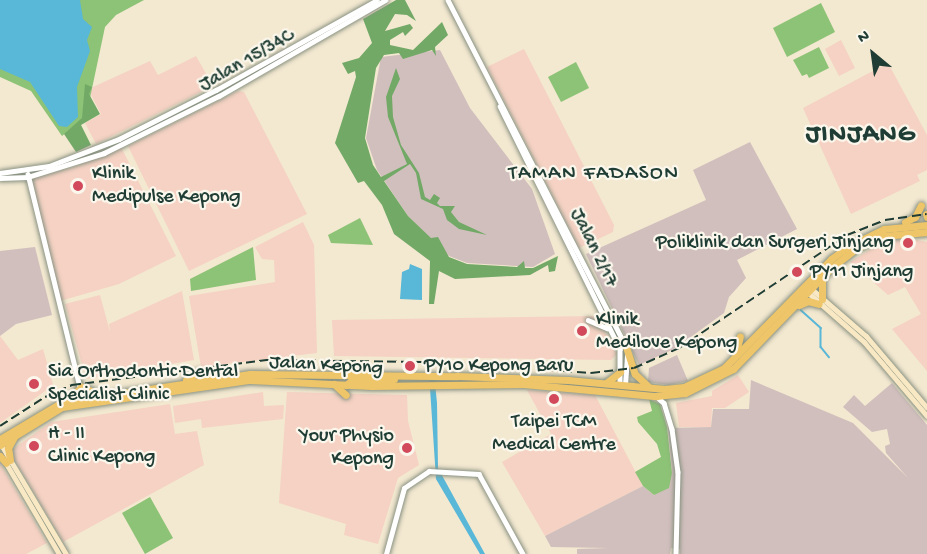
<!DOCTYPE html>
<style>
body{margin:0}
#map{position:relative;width:927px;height:554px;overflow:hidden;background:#f3e8d0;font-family:"Gochi Hand",sans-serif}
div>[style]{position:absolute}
.built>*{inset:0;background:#f5d2c3}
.industrial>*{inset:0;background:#d1bfbd}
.green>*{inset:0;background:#8dc376}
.forest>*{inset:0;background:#72a967}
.water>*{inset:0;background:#59b7d7}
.stream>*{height:1.5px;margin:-0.75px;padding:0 0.75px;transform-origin:0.75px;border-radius:0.75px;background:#59b7d7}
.roads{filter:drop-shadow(0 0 2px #899282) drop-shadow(0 0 2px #899282)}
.tertiary>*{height:4.5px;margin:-2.25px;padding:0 2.25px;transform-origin:2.25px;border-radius:2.25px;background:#fff}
.secondary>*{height:5px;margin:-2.5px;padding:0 2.5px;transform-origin:2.5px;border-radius:2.5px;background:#f8e8c3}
.primary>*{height:7px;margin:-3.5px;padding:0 3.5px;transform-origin:3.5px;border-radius:3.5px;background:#eec569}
.rail>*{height:1.5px;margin-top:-0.75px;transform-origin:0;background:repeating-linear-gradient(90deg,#1f3d34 0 9px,transparent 0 13.5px)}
.dots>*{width:16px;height:16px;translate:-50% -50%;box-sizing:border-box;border:3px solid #fbf7ec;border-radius:50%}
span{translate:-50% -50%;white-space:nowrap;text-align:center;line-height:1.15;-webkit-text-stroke:4.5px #fbf7ec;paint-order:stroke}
.street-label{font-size:20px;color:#1f3d34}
.poi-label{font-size:20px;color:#1f3d34}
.left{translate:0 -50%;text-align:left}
.right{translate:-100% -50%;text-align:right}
.neighbourhood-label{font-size:21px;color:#1f3d34;letter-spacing:1.5px}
.district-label{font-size:26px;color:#1f3d34;font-weight:700;letter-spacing:1.5px}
.north{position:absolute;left:843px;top:24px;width:60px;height:60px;-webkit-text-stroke:4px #fbf7ec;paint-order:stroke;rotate:331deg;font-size:16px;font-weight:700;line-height:24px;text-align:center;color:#1f3d34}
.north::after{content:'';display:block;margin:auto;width:21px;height:27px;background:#1f3d34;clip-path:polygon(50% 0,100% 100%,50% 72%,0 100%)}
</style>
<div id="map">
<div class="built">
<i style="clip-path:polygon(841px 40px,855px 68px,839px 76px,825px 49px)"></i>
<i style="clip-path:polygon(524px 49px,614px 225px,613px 232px,579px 248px,487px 67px)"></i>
<i style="clip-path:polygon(196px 56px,213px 86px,96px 144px,85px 123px,101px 114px,90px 93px,93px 87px,150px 61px,158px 75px)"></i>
<i style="clip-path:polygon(888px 63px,927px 135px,927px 170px,917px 175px,920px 181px,851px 214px,803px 108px)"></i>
<i style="clip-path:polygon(238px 91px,244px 92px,307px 214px,189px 271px,128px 146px)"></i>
<i style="clip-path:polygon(121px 147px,176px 256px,119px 284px,60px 301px,30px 178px,74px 167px)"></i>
<i style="clip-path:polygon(303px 222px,314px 245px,317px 353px,201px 367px,189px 296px,275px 282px,274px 260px,262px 259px,255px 247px)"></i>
<i style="clip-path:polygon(902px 237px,927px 242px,927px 371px,892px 329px,921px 314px,905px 287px,888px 295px,850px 262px,884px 241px)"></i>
<i style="clip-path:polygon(182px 291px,194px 360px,86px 379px,65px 304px,100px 295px,110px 332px,109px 324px)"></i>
<i style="clip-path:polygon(597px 316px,617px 354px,611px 360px,334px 356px,332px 320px)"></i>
<i style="clip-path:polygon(0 336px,18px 360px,43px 349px,54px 388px,48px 389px,0 423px)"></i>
<i style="clip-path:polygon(738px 375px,749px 392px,725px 408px,712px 408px,711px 427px,679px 427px,676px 403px,712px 396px,712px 391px)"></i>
<i style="clip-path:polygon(527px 390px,595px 395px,643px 486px,545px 536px,502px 462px,551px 434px)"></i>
<i style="clip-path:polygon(263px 392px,264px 406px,284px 405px,283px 419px,202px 428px,201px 419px,175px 423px,173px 406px)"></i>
<i style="clip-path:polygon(287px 392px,407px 395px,408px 421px,419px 465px,398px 478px,378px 544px,344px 535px,346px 524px,279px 503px)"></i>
<i style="clip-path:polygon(170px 404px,175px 434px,197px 431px,204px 465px,63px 542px,14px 459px,13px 449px,51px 422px)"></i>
<i style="clip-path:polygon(0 463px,47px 543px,26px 554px,0 554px)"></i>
</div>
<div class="industrial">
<i style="clip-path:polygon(440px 50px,470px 108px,532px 189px,555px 254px,533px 267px,467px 263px,449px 256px,408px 216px,377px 170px,366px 138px,381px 57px)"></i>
<i style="clip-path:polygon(750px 142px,797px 229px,737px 260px,746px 278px,729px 297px,724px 313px,674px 349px,639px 365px,586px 254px,706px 200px,693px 170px)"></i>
<i style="clip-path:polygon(35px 247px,52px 315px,16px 324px,0 336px,0 251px)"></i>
<i style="clip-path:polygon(677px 355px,688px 381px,669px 385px,648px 382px,649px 368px)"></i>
<i style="clip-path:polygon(751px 380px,853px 423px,908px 478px,886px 453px,885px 446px,890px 444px,887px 429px,872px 432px,843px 407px,854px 395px,865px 406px,892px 383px,927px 425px,927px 554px,680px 554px,680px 549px,671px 548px,670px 554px,577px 554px,577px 549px,608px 548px,551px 547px,545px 536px,643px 486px,654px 495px,672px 473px,668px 428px,711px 427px,713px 409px,749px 409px)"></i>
</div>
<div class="green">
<i style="clip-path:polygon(0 0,144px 0,116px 15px,105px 27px,86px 117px,62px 136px,31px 91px,0 77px)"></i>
<i style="clip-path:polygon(821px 3px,835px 32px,787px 57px,773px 28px)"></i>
<i style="clip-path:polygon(819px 47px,829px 68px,809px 78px,807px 74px,802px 76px,793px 60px)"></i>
<i style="clip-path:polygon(576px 62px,589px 88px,561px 102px,548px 77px)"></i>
<i style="clip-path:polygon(360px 218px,373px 245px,331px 243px,328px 235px)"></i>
<i style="clip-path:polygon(253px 247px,256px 280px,191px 291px,190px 279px)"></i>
<i style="clip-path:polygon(649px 399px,660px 404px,667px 427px,672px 473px,669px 488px,654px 495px,643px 486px,635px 472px,661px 457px,657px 444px,638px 422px,637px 417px,652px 411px)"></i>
<i style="clip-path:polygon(150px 497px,173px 538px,145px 554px,122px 513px)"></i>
</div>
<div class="forest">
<i style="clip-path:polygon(396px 0,405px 0,416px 21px,407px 15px,395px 14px,385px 31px,410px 24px,413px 28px,405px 36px,403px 32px,390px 40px,390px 45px,413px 50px,442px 22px,448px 35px,435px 47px,436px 56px,432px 50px,403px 59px,399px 53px,384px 55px,376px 68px,365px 138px,373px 165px,381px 177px,407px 164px,388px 117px,386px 97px,396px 68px,400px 79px,392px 96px,393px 117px,401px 145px,419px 173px,425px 197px,430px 200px,434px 194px,440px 198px,437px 203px,440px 206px,455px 206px,451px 212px,459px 222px,487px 235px,459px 229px,447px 220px,443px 209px,421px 199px,416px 173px,410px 164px,384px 181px,408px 216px,431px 238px,438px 237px,449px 257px,467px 264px,517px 267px,524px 261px,525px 268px,533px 268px,558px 256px,555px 271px,549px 272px,548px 265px,530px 275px,455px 279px,439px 271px,434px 304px,429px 304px,430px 261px,394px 234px,382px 205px,364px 181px,358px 183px,335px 143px,356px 77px,355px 71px,348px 74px,342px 63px,359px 58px,372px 43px,363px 19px)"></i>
<i style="clip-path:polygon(85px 84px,92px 87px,89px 94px,100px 114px,81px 125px,91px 145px,76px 152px,64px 134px,82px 118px)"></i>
</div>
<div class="water">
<i style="clip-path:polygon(0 0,80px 0,83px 19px,92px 27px,87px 40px,90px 51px,77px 87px,78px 117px,67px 127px,59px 126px,30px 82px,0 69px)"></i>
<i style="clip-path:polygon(410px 264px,422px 269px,422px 300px,400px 299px,402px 272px,409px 269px)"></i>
<i style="clip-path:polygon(429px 373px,434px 373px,437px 403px,438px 468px,485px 554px,480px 554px,436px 479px)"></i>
</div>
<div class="stream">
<i style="left:801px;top:310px;width:27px;rotate:42deg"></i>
<i style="left:821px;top:328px;width:19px;rotate:90deg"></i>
<i style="left:821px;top:347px;width:13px;rotate:51deg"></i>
</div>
<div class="roads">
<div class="tertiary">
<i style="left:448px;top:0;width:390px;rotate:62.8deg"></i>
<i style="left:500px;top:106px;width:271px;rotate:63.7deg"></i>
<i style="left:620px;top:349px;width:36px;rotate:90deg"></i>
<i style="left:0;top:173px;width:49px;rotate:-8.1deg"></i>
<i style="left:49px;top:166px;width:75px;rotate:-21.1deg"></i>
<i style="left:119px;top:139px;width:109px;rotate:-26.8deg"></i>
<i style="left:216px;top:90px;width:184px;rotate:-29.2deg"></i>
<i style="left:28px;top:174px;width:232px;rotate:76.3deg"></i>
<i style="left:0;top:178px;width:28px;rotate:-2deg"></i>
<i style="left:28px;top:177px;width:80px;rotate:-17.5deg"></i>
<i style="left:104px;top:153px;width:128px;rotate:-26.4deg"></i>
<i style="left:219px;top:96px;width:192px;rotate:-30deg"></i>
<i style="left:588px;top:320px;width:21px;rotate:23deg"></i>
<i style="left:625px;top:385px;width:30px;rotate:-86deg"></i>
<i style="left:657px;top:397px;width:9px;rotate:41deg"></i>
<i style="left:664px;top:403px;width:27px;rotate:73deg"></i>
<i style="left:672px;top:429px;width:43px;rotate:82.1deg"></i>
<i style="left:678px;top:472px;width:82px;rotate:91.4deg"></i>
<i style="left:386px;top:554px;width:68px;rotate:-74.7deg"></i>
<i style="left:404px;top:488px;width:30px;rotate:-34deg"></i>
<i style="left:429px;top:471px;width:50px;rotate:3.4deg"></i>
<i style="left:479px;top:474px;width:91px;rotate:61.2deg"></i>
</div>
<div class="secondary">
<i style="left:808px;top:286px;width:77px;rotate:40.8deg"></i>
<i style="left:866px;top:336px;width:94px;rotate:49.7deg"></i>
<i style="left:805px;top:290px;width:79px;rotate:41.4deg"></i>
<i style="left:864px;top:342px;width:97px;rotate:49.6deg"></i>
<i style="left:0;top:443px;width:129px;rotate:59.3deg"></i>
<i style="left:4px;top:460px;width:109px;rotate:59.7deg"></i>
</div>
<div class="primary">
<i style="left:926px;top:214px;width:3px;rotate:72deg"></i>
<i style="left:905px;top:222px;width:11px;rotate:-27deg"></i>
<i style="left:915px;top:217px;width:13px;rotate:-63deg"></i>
<i style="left:822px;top:281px;width:18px;rotate:90deg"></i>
<i style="left:799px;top:305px;width:10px;rotate:-24deg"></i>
<i style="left:808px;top:301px;width:11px;rotate:15deg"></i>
<i style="left:626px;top:347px;width:28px;rotate:72deg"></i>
<i style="left:635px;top:374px;width:19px;rotate:43deg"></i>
<i style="left:736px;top:352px;width:16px;rotate:-76deg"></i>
<i style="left:186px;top:380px;width:15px;rotate:-32deg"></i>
<i style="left:606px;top:383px;width:18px;rotate:-38deg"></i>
<i style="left:334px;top:384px;width:16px;rotate:43deg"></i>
<i style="left:346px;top:385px;width:8px;rotate:-40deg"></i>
<i style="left:352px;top:380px;width:42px;rotate:-1.4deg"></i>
<i style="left:70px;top:398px;width:16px;rotate:-45deg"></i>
<i style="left:81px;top:387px;width:19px;rotate:21deg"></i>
<i style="left:0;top:439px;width:72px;rotate:-30.8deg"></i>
<i style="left:62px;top:402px;width:190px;rotate:-8.5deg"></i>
<i style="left:250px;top:374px;width:207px;rotate:0.6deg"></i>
<i style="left:457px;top:376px;width:111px;rotate:2.1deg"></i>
<i style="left:568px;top:380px;width:97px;rotate:5.3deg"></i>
<i style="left:665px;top:389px;width:19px;rotate:-6deg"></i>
<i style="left:684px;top:387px;width:44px;rotate:-25.4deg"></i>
<i style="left:724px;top:368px;width:153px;rotate:-45.5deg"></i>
<i style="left:831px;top:259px;width:22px;rotate:-36deg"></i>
<i style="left:849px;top:246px;width:39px;rotate:-26deg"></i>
<i style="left:884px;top:229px;width:43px;rotate:-5.3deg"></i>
<i style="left:0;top:445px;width:73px;rotate:-31.5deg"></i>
<i style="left:62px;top:407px;width:190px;rotate:-8.2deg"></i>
<i style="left:250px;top:380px;width:122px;rotate:2.8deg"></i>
<i style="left:372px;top:386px;width:151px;rotate:-0.8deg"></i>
<i style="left:523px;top:384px;width:134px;rotate:5.2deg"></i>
<i style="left:656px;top:396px;width:29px;rotate:-6deg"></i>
<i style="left:685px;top:393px;width:54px;rotate:-26.6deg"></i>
<i style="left:733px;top:369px;width:141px;rotate:-45.9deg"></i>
<i style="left:831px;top:268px;width:33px;rotate:-38deg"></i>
<i style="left:857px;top:248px;width:29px;rotate:-25deg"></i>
<i style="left:883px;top:236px;width:44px;rotate:-5.2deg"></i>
<i style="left:0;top:456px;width:9px;rotate:49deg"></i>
<i style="left:10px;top:460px;width:12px;rotate:-99deg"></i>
<i style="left:8px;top:448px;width:13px;rotate:-61deg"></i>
</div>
</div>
<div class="rail">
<i style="left:0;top:426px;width:54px;rotate:-32.8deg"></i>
<i style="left:45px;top:397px;width:30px;rotate:-24deg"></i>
<i style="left:72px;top:385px;width:196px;rotate:-7.3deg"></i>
<i style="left:266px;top:360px;width:176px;rotate:0.7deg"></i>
<i style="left:442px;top:362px;width:149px;rotate:4.2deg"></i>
<i style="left:591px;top:373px;width:43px;rotate:-6.6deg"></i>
<i style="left:634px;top:368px;width:49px;rotate:-24deg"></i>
<i style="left:679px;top:348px;width:202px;rotate:-33.9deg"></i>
<i style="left:847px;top:235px;width:41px;rotate:-21.5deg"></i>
<i style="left:885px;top:220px;width:42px;rotate:-8.1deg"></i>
</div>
<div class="dots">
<i style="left:78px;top:186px;background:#d1495b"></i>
<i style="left:908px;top:243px;background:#d1495b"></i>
<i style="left:797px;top:272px;background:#d1495b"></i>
<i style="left:582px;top:331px;background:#d1495b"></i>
<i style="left:410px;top:366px;background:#d1495b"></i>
<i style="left:34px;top:384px;background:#d1495b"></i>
<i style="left:554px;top:399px;background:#d1495b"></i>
<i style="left:34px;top:446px;background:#d1495b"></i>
<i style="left:407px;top:448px;background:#d1495b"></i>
</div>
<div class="street-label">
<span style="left:247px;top:61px;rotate:-30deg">Jalan 15/34C</span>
<span style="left:593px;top:248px;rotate:64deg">Jalan 2/17</span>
<span style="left:326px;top:366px;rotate:3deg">Jalan Kepong</span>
</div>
<div class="poi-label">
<span class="left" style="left:92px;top:186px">Klinik<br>Medipulse Kepong</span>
<span class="right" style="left:894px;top:243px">Poliklinik dan Surgeri Jinjang</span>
<span class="left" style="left:810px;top:272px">PY11 Jinjang</span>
<span class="left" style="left:596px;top:332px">Klinik<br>Medilove Kepong</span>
<span class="left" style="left:424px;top:366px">PY10 Kepong Baru</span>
<span class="left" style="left:48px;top:384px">Sia Orthodontic Dental<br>Specialist Clinic</span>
<span style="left:554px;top:434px">Taipei TCM<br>Medical Centre</span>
<span class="left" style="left:48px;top:446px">H - II<br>Clinic Kepong</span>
<span class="right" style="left:394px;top:448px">Your Physio<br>Kepong</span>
</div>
<div class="neighbourhood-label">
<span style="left:594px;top:175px">TAMAN FADASON</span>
</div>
<div class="district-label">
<span style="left:861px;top:136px">JINJANG</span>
</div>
<div class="north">N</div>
</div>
